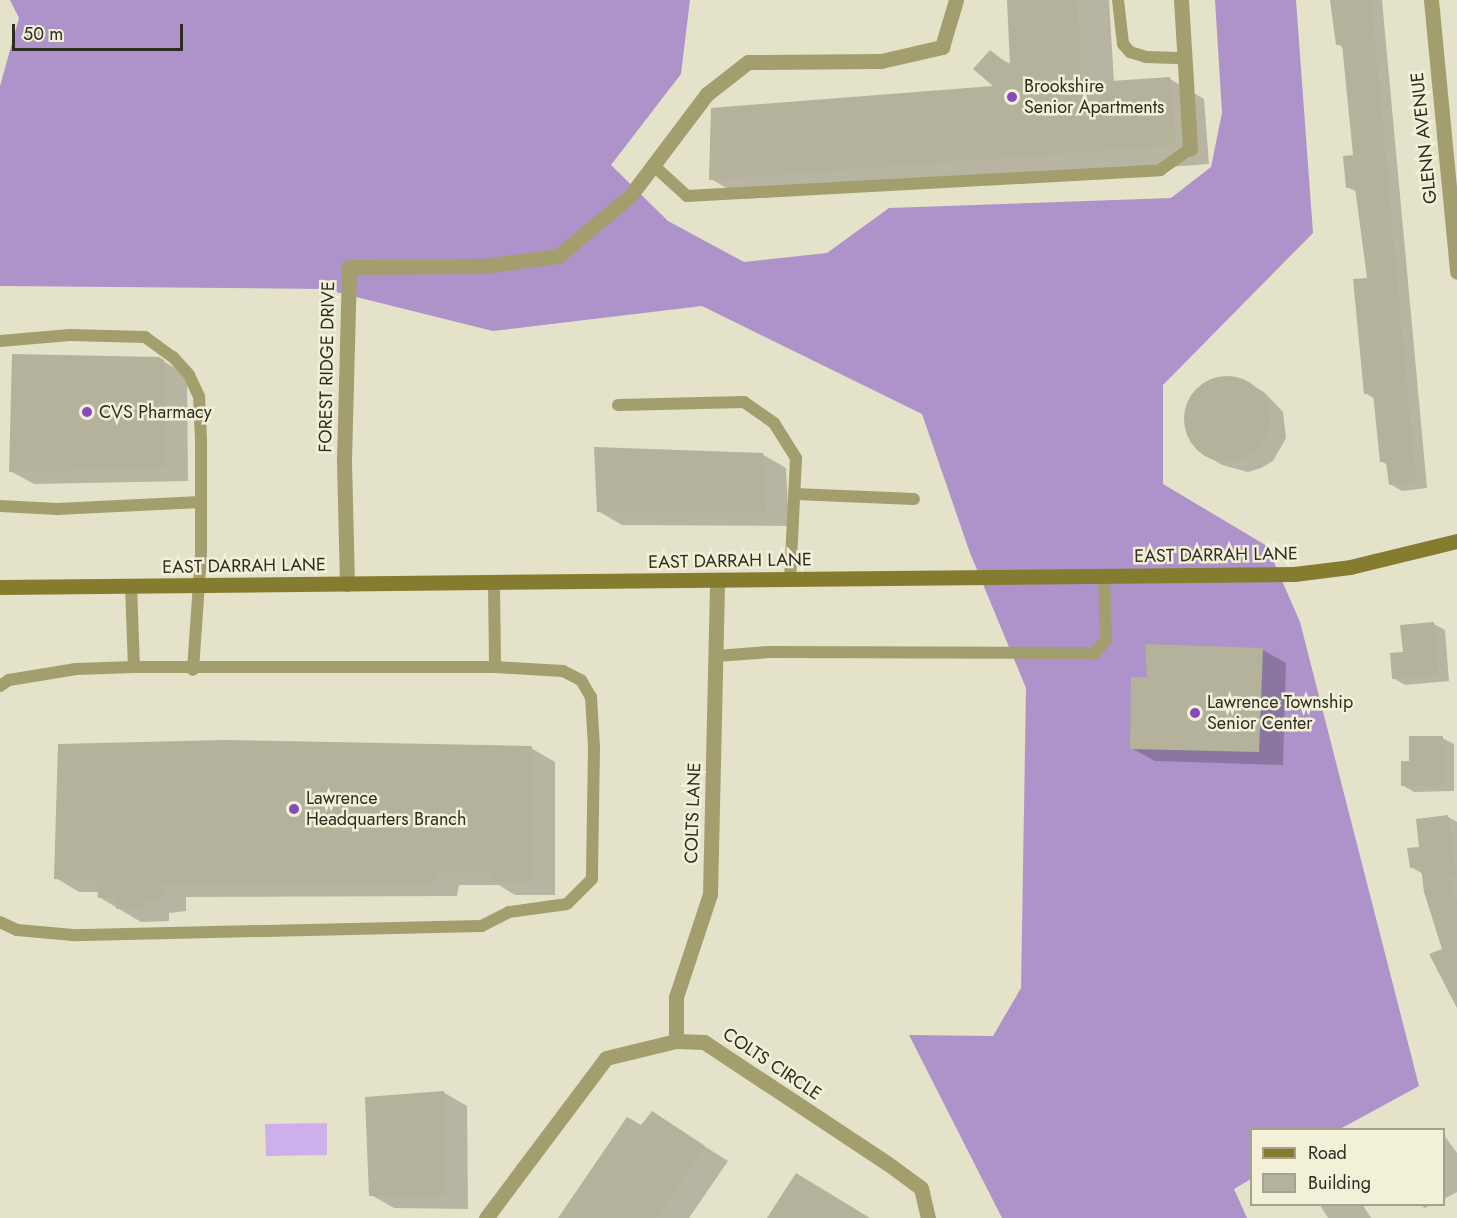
<!DOCTYPE html>
<style>
body{margin:0}
#map{position:relative;width:1457px;height:1218px;overflow:hidden;background:#e5e2ca;font-family:Jost,sans-serif}
div>[style]{position:absolute}
.forest>*{inset:0;background:#ae93ca}
.water>*{inset:0;background:#cdb0e9}
.shadow>*{inset:0;background:#0003}
.building>*{inset:0;background:#b4b29a}
.round{border-radius:50%}
.lane>*{height:12px;margin:-6px;padding:0 6px;transform-origin:6px;border-radius:6px;background:#a39e6e}
.street>*{height:15px;margin:-7.5px;padding:0 7.5px;transform-origin:7.5px;border-radius:7.5px;background:#a39e6e}
.secondary>*{height:15px;margin:-7.5px;padding:0 7.5px;transform-origin:7.5px;border-radius:7.5px;background:#867c2f}
.dots>*{width:16px;height:16px;translate:-50% -50%;box-sizing:border-box;border:3px solid #f2f0d7;border-radius:50%}
span{translate:-50% -50%;white-space:nowrap;text-align:center;line-height:1.15;-webkit-text-stroke:5px #f2f0d7;paint-order:stroke}
.poi-label{font-size:18px;color:#2e2d24}
.left{translate:0 -50%;text-align:left}
.street-label{font-size:18px;color:#2e2d24}
.legend{position:absolute;left:1250px;top:1128px;width:195px;height:78px;box-sizing:border-box;background:#f2f0d7;border:2px solid #a4a28f;margin:0;padding:8px 10px;list-style:none;font-size:18px;color:#2e2d24}
.legend li{display:flex;align-items:center;gap:12px;height:30px}
.legend b{width:30px;border:2px solid #a4a28f}
.scale{position:absolute;left:12px;top:24px;width:171px;height:27px;box-sizing:border-box;border:3px solid #2e2d24;border-top:0;padding-left:8px;font-size:18px;line-height:21px;white-space:nowrap;color:#2e2d24;-webkit-text-stroke:4px #f2f0d7;paint-order:stroke}
</style>
<div id="map">
<div class="forest">
<i style="clip-path:polygon(10px 0,690px 0,681px 74px,611px 165px,668px 221px,744px 262px,827px 253px,889px 208px,1171px 198px,1211px 167px,1222px 113px,1215px 0,1296px 0,1313px 233px,1163px 385px,1163px 484px,1267px 546px,1300px 622px,1419px 1086px,1340px 1129px,1252px 1130px,1251px 1179px,1234px 1189px,1247px 1218px,1002px 1218px,909px 1035px,993px 1036px,1021px 988px,1026px 688px,970px 553px,922px 414px,702px 306px,493px 331px,324px 289px,0 286px,0 86px,19px 18px)"></i>
</div>
<div class="water">
<i style="clip-path:polygon(327px 1123px,327px 1155px,266px 1156px,265px 1124px)"></i>
</div>
<div class="shadow">
<i style="clip-path:polygon(1009px 0,1109px 0,1114px 82px,1170px 79px,1204px 99px,1209px 164px,745px 199px,711px 179px,996px 87px,990px 52px,1012px 65px)"></i>
<i style="clip-path:polygon(1332px 0,1382px 0,1427px 488px,1402px 491px,1390px 484px,1388px 465px,1382px 462px,1375px 399px,1365px 393px,1369px 279px,1357px 192px,1347px 187px,1355px 156px,1344px 48px,1337px 44px)"></i>
<i style="clip-path:polygon(158px 358px,187px 375px,188px 481px,34px 484px,10px 471px)"></i>
<i style="clip-path:polygon(1218px 378px,1246px 382px,1264px 392px,1283px 412px,1286px 438px,1273px 461px,1261px 468px,1248px 472px,1222px 465px,1204px 454px,1187px 433px,1187px 405px,1205px 383px)"></i>
<i style="clip-path:polygon(762px 454px,786px 468px,789px 526px,622px 525px,598px 511px)"></i>
<i style="clip-path:polygon(1434px 624px,1445px 630px,1449px 681px,1405px 685px,1393px 678px,1404px 653px)"></i>
<i style="clip-path:polygon(1147px 645px,1263px 650px,1286px 663px,1283px 765px,1155px 761px,1131px 748px,1148px 679px)"></i>
<i style="clip-path:polygon(1442px 738px,1454px 744px,1454px 791px,1414px 792px,1402px 785px,1410px 763px)"></i>
<i style="clip-path:polygon(531px 748px,555px 762px,555px 895px,515px 895px,499px 885px,459px 885px,457px 896px,186px 897px,186px 911px,169px 913px,169px 921px,141px 922px,99px 897px,99px 892px,79px 892px,56px 878px)"></i>
<i style="clip-path:polygon(1448px 817px,1457px 822px,1457px 1004px,1423px 874px,1411px 867px,1421px 848px)"></i>
<i style="clip-path:polygon(443px 1092px,467px 1106px,468px 1209px,394px 1208px,371px 1195px)"></i>
<i style="clip-path:polygon(652px 1113px,728px 1161px,689px 1218px,559px 1218px)"></i>
<i style="clip-path:polygon(1444px 1135px,1457px 1153px,1457px 1192px,1444px 1199px)"></i>
<i style="clip-path:polygon(1326px 1204px,1362px 1204px,1371px 1218px,1328px 1218px,1321px 1207px)"></i>
<i style="clip-path:polygon(1418px 1204px,1432px 1204px,1425px 1208px)"></i>
</div>
<div class="building">
<i style="clip-path:polygon(1007px 0,1077px 0,1082px 83px,1170px 77px,1176px 145px,709px 180px,711px 108px,993px 86px,973px 69px,990px 50px,1010px 66px)"></i>
<i style="clip-path:polygon(1330px 0,1371px 0,1416px 482px,1389px 485px,1386px 462px,1380px 462px,1373px 393px,1364px 394px,1353px 279px,1367px 278px,1355px 187px,1346px 188px,1343px 156px,1353px 155px,1342px 44px,1336px 45px)"></i>
<i style="clip-path:polygon(12px 354px,159px 357px,164px 360px,165px 468px,9px 472px)"></i>
<i class="round" style="left:1184px;top:376px;width:86px;height:86px"></i>
<i style="clip-path:polygon(594px 447px,763px 453px,766px 513px,597px 512px)"></i>
<i style="clip-path:polygon(1434px 622px,1438px 675px,1392px 679px,1390px 653px,1403px 652px,1400px 625px)"></i>
<i style="clip-path:polygon(1145px 644px,1263px 648px,1259px 752px,1130px 749px,1131px 677px,1147px 677px)"></i>
<i style="clip-path:polygon(1409px 736px,1443px 736px,1443px 786px,1401px 786px,1401px 761px,1409px 761px)"></i>
<i style="clip-path:polygon(224px 740px,532px 746px,532px 882px,490px 882px,490px 873px,436px 872px,433px 883px,163px 884px,163px 898px,146px 900px,146px 908px,116px 909px,116px 898px,98px 898px,97px 880px,54px 879px,58px 744px)"></i>
<i style="clip-path:polygon(1448px 815px,1456px 875px,1449px 876px,1457px 900px,1457px 1008px,1429px 954px,1442px 949px,1424px 892px,1421px 867px,1410px 868px,1407px 848px,1419px 847px,1416px 819px)"></i>
<i style="clip-path:polygon(444px 1091px,445px 1196px,369px 1196px,365px 1097px)"></i>
<i style="clip-path:polygon(652px 1111px,705px 1146px,656px 1218px,558px 1218px,627px 1117px,641px 1125px)"></i>
<i style="clip-path:polygon(796px 1173px,870px 1218px,767px 1218px)"></i>
</div>
<div class="lane">
<i style="left:1118px;top:0;width:44px;rotate:83.5deg"></i>
<i style="left:1123px;top:44px;width:11px;rotate:49deg"></i>
<i style="left:1130px;top:52px;width:17px;rotate:17deg"></i>
<i style="left:1146px;top:57px;width:38px;rotate:2deg"></i>
<i style="left:653px;top:165px;width:46px;rotate:42.4deg"></i>
<i style="left:687px;top:196px;width:474px;rotate:-3.1deg"></i>
<i style="left:1160px;top:170px;width:37px;rotate:-35deg"></i>
<i style="left:0;top:341px;width:70px;rotate:-4.9deg"></i>
<i style="left:70px;top:335px;width:75px;rotate:1.5deg"></i>
<i style="left:145px;top:337px;width:34px;rotate:36deg"></i>
<i style="left:173px;top:357px;width:24px;rotate:48deg"></i>
<i style="left:189px;top:375px;width:23px;rotate:65deg"></i>
<i style="left:199px;top:396px;width:43px;rotate:87.3deg"></i>
<i style="left:201px;top:439px;width:116px;rotate:90deg"></i>
<i style="left:201px;top:555px;width:115px;rotate:94deg"></i>
<i style="left:618px;top:405px;width:126px;rotate:-1.4deg"></i>
<i style="left:744px;top:402px;width:37px;rotate:35deg"></i>
<i style="left:774px;top:423px;width:41px;rotate:57.8deg"></i>
<i style="left:796px;top:458px;width:122px;rotate:92.8deg"></i>
<i style="left:795px;top:494px;width:119px;rotate:2.4deg"></i>
<i style="left:0;top:506px;width:57px;rotate:3deg"></i>
<i style="left:57px;top:509px;width:144px;rotate:-2.8deg"></i>
<i style="left:494px;top:583px;width:84px;rotate:89.3deg"></i>
<i style="left:131px;top:586px;width:81px;rotate:87.9deg"></i>
<i style="left:717px;top:656px;width:52px;rotate:-4.4deg"></i>
<i style="left:769px;top:652px;width:326px;rotate:0.2deg"></i>
<i style="left:1095px;top:653px;width:17px;rotate:-50deg"></i>
<i style="left:1106px;top:640px;width:63px;rotate:-91.8deg"></i>
<i style="left:0;top:686px;width:11px;rotate:-34deg"></i>
<i style="left:9px;top:680px;width:68px;rotate:-9.3deg"></i>
<i style="left:76px;top:669px;width:58px;rotate:-2deg"></i>
<i style="left:134px;top:667px;width:361px"></i>
<i style="left:495px;top:667px;width:68px;rotate:3.4deg"></i>
<i style="left:563px;top:671px;width:20px;rotate:27deg"></i>
<i style="left:581px;top:680px;width:20px;rotate:60deg"></i>
<i style="left:591px;top:697px;width:50px;rotate:86.6deg"></i>
<i style="left:594px;top:747px;width:132px;rotate:90.9deg"></i>
<i style="left:592px;top:879px;width:35px;rotate:135deg"></i>
<i style="left:567px;top:904px;width:59px;rotate:172.1deg"></i>
<i style="left:509px;top:912px;width:31px;rotate:153deg"></i>
<i style="left:481px;top:926px;width:408px;rotate:178.7deg"></i>
<i style="left:73px;top:935px;width:56px;rotate:-174.9deg"></i>
<i style="left:17px;top:930px;width:19px;rotate:-155deg"></i>
</div>
<div class="street">
<i style="left:1181px;top:0;width:149px;rotate:86.5deg"></i>
<i style="left:1431px;top:0;width:273px;rotate:84.5deg"></i>
<i style="left:347px;top:584px;width:124px;rotate:-91.4deg"></i>
<i style="left:344px;top:460px;width:193px;rotate:-88.5deg"></i>
<i style="left:349px;top:267px;width:135px;rotate:-0.4deg"></i>
<i style="left:484px;top:266px;width:75px;rotate:-7.7deg"></i>
<i style="left:558px;top:256px;width:94px;rotate:-39.8deg"></i>
<i style="left:630px;top:196px;width:128px;rotate:-53deg"></i>
<i style="left:707px;top:94px;width:52px;rotate:-38deg"></i>
<i style="left:748px;top:62px;width:133px;rotate:-0.4deg"></i>
<i style="left:881px;top:61px;width:63px;rotate:-12.9deg"></i>
<i style="left:942px;top:47px;width:49px;rotate:-73.4deg"></i>
<i style="left:676px;top:1041px;width:44px;rotate:-90deg"></i>
<i style="left:676px;top:997px;width:108px;rotate:-71.7deg"></i>
<i style="left:710px;top:894px;width:313px;rotate:-88.7deg"></i>
<i style="left:486px;top:1218px;width:200px;rotate:-53.1deg"></i>
<i style="left:606px;top:1058px;width:72px;rotate:-13.7deg"></i>
<i style="left:676px;top:1041px;width:28px;rotate:2deg"></i>
<i style="left:704px;top:1042px;width:219px;rotate:33.5deg"></i>
<i style="left:887px;top:1163px;width:42px;rotate:36.3deg"></i>
<i style="left:921px;top:1188px;width:31px;rotate:77deg"></i>
</div>
<div class="secondary">
<i style="left:0;top:587px;width:1294px;rotate:-0.58deg"></i>
<i style="left:1294px;top:574px;width:56px;rotate:-7.1deg"></i>
<i style="left:1350px;top:567px;width:110px;rotate:-13.7deg"></i>
</div>
<div class="dots">
<i style="left:1012px;top:97px;background:#8a48bd"></i>
<i style="left:87px;top:412px;background:#8a48bd"></i>
<i style="left:1195px;top:713px;background:#8a48bd"></i>
<i style="left:294px;top:809px;background:#8a48bd"></i>
</div>
<div class="poi-label">
<span class="left" style="left:1024px;top:97px">Brookshire<br>Senior Apartments</span>
<span class="left" style="left:99px;top:412px">CVS Pharmacy</span>
<span class="left" style="left:1207px;top:713px">Lawrence Township<br>Senior Center</span>
<span class="left" style="left:306px;top:809px">Lawrence<br>Headquarters Branch</span>
</div>
<div class="street-label">
<span style="left:1424px;top:138px;rotate:-96deg">GLENN AVENUE</span>
<span style="left:327px;top:367px;rotate:-89deg">FOREST RIDGE DRIVE</span>
<span style="left:1216px;top:555px;rotate:-1deg">EAST DARRAH LANE</span>
<span style="left:730px;top:561px;rotate:-1deg">EAST DARRAH LANE</span>
<span style="left:244px;top:566px;rotate:-1deg">EAST DARRAH LANE</span>
<span style="left:693px;top:813px;rotate:-88deg">COLTS LANE</span>
<span style="left:772px;top:1064px;rotate:34deg">COLTS CIRCLE</span>
</div>
<ul class="legend">
<li><b style="height:8px;background:#867c2f"></b>Road</li>
<li><b style="height:16px;background:#b4b29a"></b>Building</li>
</ul>
<div class="scale">50 m</div>
</div>
